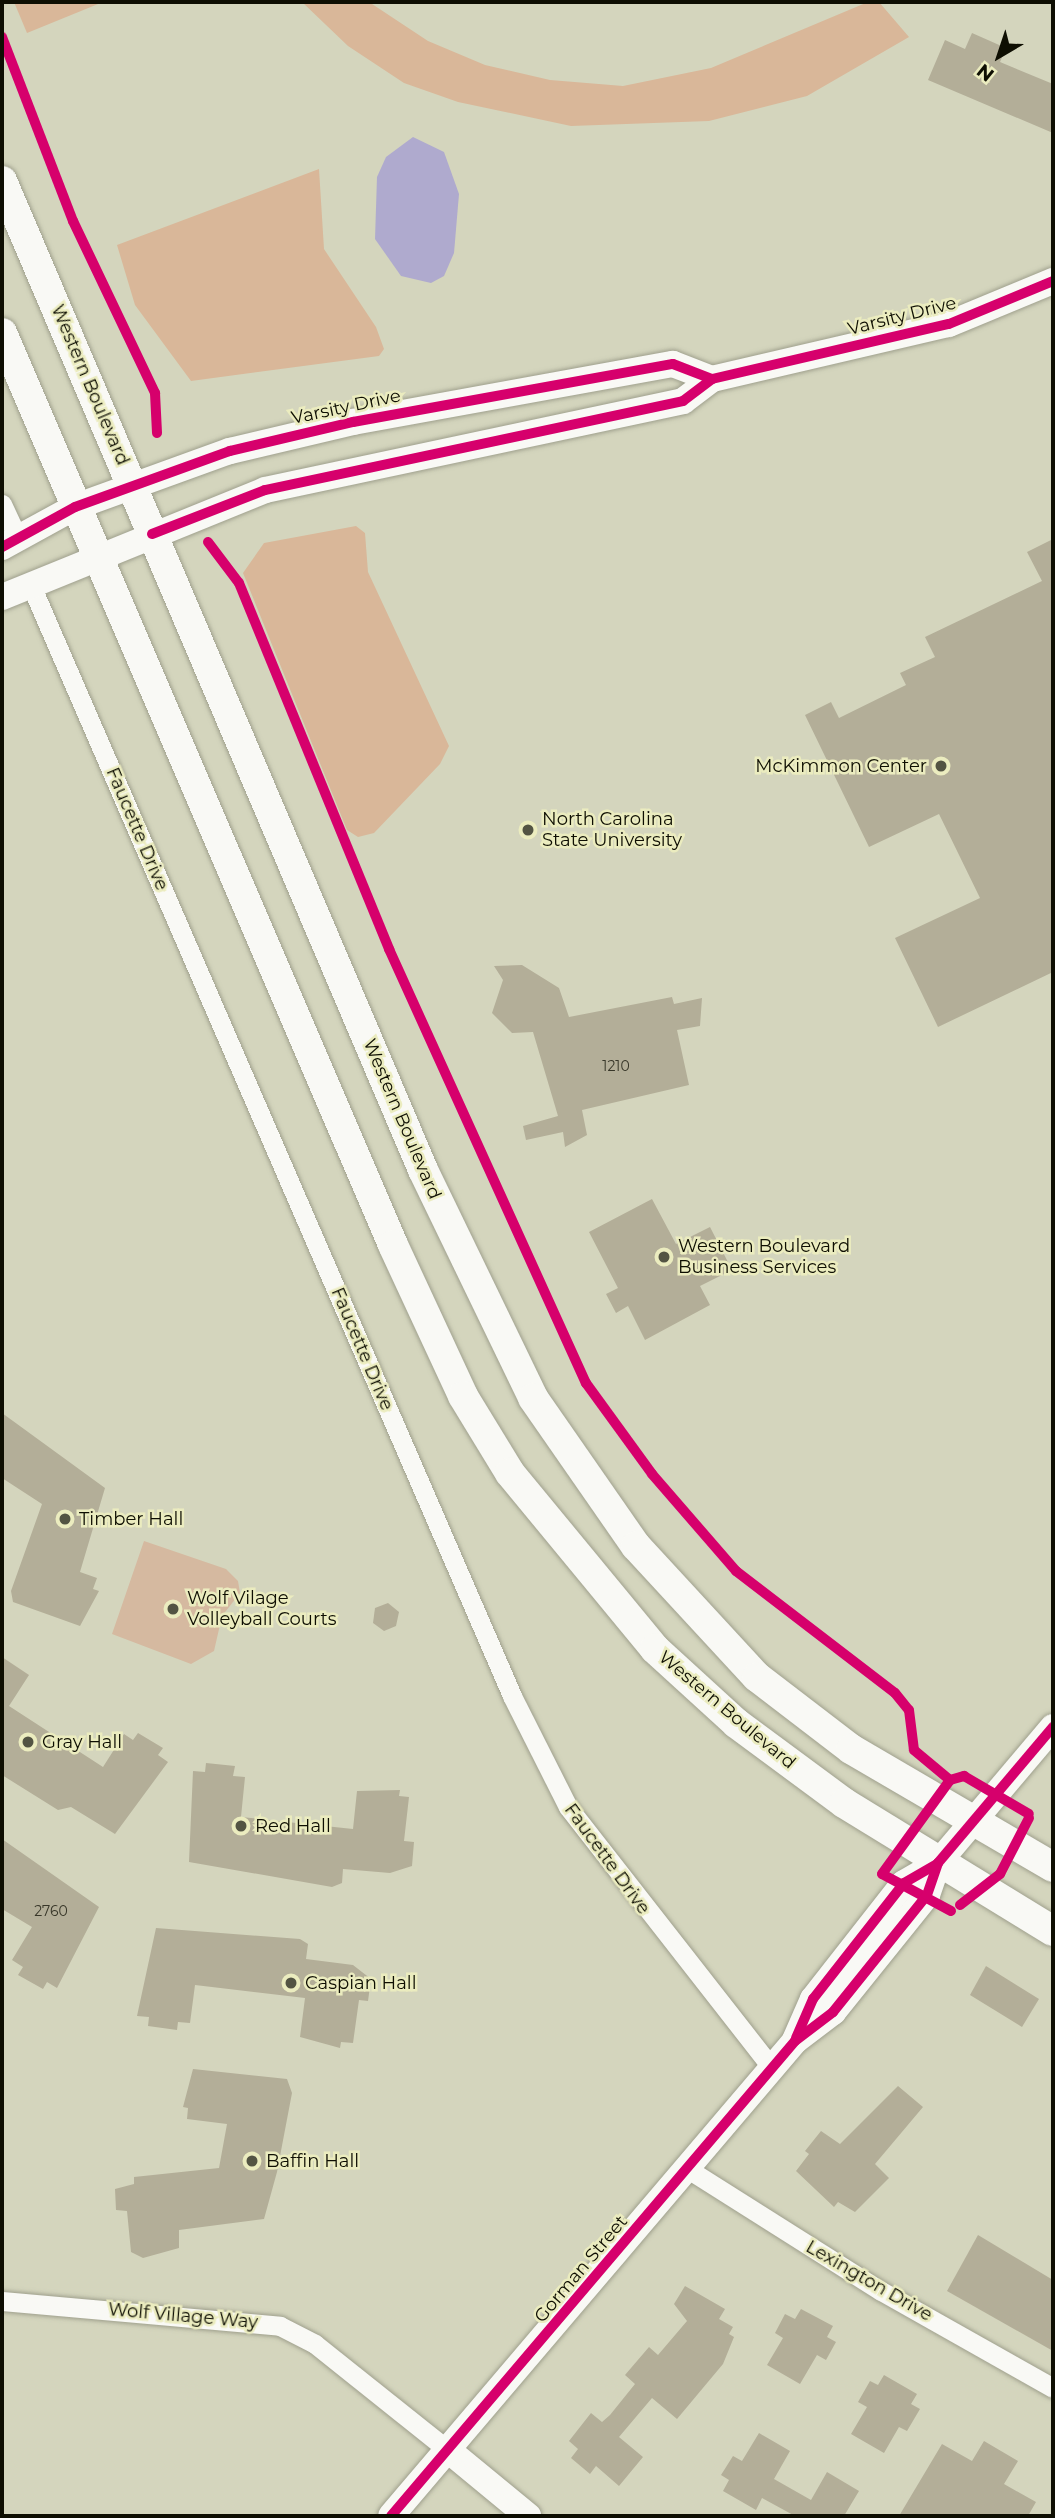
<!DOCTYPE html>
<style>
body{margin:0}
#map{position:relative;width:1055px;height:2518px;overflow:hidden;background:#d4d5bd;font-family:Montserrat,sans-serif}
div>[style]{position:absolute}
.green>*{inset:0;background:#d5b9a0}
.forest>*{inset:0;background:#d9b799}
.water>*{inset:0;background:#afaace}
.building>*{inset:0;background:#b3ae98}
.roads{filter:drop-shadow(0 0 2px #9fa08d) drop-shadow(0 0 2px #9fa08d)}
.street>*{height:19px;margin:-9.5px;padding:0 9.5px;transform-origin:9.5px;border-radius:9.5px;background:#f9f9f5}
.secondary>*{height:26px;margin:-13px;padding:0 13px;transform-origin:13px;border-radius:13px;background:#f9f9f5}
.primary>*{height:30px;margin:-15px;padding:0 15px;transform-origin:15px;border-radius:15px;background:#f9f9f5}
.cycleway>*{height:10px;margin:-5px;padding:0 5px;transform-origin:5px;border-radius:5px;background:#d6006c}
.dots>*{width:19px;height:19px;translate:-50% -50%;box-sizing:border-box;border:4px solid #ebecbf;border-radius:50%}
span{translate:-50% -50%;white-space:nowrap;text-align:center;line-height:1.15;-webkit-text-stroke:5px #ebecbf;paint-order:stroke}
.number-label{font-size:14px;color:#373628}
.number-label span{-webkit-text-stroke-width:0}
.street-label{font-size:18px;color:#0e0e02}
.poi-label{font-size:18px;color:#0e0e02}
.right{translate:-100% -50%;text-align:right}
.left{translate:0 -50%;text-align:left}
.frame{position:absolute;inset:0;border:4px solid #0e0e02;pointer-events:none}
.north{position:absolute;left:964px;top:21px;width:70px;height:70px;-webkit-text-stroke:5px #ebecbf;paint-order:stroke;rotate:219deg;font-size:19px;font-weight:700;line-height:28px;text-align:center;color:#0e0e02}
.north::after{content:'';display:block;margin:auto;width:24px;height:32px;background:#0e0e02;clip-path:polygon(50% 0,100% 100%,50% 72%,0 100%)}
</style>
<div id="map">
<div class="green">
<i style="clip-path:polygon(144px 1541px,226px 1569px,238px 1581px,240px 1593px,222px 1616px,214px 1651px,191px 1664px,112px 1634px)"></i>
</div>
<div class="forest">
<i style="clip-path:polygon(14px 2px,103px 2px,27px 33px)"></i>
<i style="clip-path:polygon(302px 2px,369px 2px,428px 41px,485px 65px,550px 80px,623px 86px,711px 68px,868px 2px,879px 2px,909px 37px,807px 96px,709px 121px,571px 126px,458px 102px,404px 83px,348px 46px)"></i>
<i style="clip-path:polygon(319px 169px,324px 249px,376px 327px,384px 349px,379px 356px,191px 381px,135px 305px,117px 245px)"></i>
<i style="clip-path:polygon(356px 526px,365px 533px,368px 572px,449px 746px,440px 764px,374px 833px,358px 837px,347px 830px,243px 573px,264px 543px)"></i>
</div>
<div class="water">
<i style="clip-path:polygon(413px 137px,444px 152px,459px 194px,454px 253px,444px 276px,431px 283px,401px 276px,375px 239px,377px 177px,386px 157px)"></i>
</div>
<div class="building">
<i style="clip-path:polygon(972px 33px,1006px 48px,1000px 62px,1053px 84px,1053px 133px,928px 80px,945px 40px,965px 49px)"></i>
<i style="clip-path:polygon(1053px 539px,1053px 972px,938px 1027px,895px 938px,980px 898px,939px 814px,869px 847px,805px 715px,831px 702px,839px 718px,906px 685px,900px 673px,935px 657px,925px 637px,1042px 581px,1027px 552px)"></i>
<i style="clip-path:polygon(522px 965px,559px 988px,569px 1017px,672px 997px,674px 1004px,702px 998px,700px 1026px,677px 1030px,689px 1085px,582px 1110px,587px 1135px,565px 1147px,563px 1132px,526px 1140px,523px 1126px,558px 1116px,533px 1032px,512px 1033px,492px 1013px,503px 980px,494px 966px)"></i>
<i style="clip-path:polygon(652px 1199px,676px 1244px,710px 1227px,732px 1270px,700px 1286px,710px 1305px,645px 1340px,628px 1306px,616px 1313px,606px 1294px,618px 1288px,589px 1232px)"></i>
<i style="clip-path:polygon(2px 1413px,105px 1488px,80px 1572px,97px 1578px,93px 1589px,99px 1591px,80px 1626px,13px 1602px,11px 1591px,42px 1504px,2px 1478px)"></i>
<i style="clip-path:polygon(388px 1603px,399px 1612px,396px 1626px,384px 1631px,373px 1623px,375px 1608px)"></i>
<i style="clip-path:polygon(2px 1657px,29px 1675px,9px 1706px,103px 1767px,124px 1734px,133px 1740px,138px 1733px,163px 1748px,158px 1755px,168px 1762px,115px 1834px,71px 1807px,58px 1810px,2px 1775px)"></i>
<i style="clip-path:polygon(206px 1763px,235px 1766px,233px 1776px,245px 1777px,241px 1817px,353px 1829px,357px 1791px,400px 1790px,399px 1796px,409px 1797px,404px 1841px,414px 1842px,412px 1866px,390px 1873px,343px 1869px,342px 1883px,332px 1887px,189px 1862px,193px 1771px,205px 1772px)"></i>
<i style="clip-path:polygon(2px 1839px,99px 1907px,57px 1988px,47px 1982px,43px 1989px,18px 1975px,23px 1967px,12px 1960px,32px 1927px,2px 1909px)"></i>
<i style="clip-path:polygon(156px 1928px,300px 1939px,308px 1944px,306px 1959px,353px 1965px,371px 1979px,368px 2001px,359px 2000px,353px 2043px,341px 2042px,340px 2048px,300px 2037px,305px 1998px,195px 1985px,190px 2023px,178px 2022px,177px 2030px,148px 2026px,149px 2017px,137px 2016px)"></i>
<i style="clip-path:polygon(986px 1966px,1039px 1999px,1022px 2027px,970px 1995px)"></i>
<i style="clip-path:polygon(193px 2069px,287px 2079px,292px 2093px,277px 2172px,264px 2219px,179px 2230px,179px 2248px,143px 2258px,131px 2252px,127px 2211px,116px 2210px,115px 2189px,134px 2184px,134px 2177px,219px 2168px,227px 2124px,187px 2119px,188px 2108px,183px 2107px)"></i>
<i style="clip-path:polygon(898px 2086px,923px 2107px,875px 2164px,889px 2178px,855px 2212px,838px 2202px,834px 2207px,796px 2171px,809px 2154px,805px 2151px,821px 2131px,840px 2144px)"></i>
<i style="clip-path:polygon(978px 2235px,1053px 2280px,1053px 2351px,947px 2291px)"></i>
<i style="clip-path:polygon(685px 2286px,725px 2309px,719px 2319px,733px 2327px,729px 2334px,734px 2337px,723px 2364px,677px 2419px,652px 2398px,619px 2437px,643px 2457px,619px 2486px,596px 2466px,590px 2474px,571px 2458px,578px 2449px,569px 2441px,591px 2413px,602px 2422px,610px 2415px,635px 2384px,625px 2375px,649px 2347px,658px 2355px,687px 2321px,674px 2304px)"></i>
<i style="clip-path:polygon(801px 2309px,833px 2326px,827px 2337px,836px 2342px,826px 2360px,817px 2355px,800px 2384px,767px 2365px,783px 2338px,775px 2333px,785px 2314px,795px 2319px)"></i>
<i style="clip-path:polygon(884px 2375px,917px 2394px,911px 2404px,920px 2409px,907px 2431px,899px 2427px,884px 2453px,851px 2434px,867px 2407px,858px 2402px,870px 2381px,878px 2385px)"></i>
<i style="clip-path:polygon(759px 2433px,790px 2451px,774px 2479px,811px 2500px,827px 2472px,859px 2491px,844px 2516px,795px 2516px,762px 2498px,756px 2510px,723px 2491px,729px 2480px,721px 2475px,733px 2456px,742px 2461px)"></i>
<i style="clip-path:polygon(984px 2441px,1018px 2461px,1004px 2484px,1036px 2502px,1028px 2516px,899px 2516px,942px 2444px,972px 2461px)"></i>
</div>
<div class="roads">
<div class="street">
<i style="left:2px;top:504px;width:38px;rotate:65deg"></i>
<i style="left:30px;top:583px;width:1213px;rotate:66.58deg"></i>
<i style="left:512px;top:1696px;width:124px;rotate:63.2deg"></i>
<i style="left:568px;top:1807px;width:333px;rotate:52deg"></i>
<i style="left:688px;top:2169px;width:228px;rotate:32.3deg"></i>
<i style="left:881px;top:2291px;width:197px;rotate:29.4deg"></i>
<i style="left:2px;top:2301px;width:279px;rotate:5.1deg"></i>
<i style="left:280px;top:2326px;width:39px;rotate:27deg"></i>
<i style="left:315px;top:2344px;width:170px;rotate:38.6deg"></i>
</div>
<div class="secondary">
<i style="left:2px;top:547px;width:83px;rotate:-28.7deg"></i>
<i style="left:75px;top:507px;width:165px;rotate:-19.9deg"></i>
<i style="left:230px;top:451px;width:126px;rotate:-13.3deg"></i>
<i style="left:353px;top:422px;width:325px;rotate:-10.3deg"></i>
<i style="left:673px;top:364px;width:42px;rotate:21deg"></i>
<i style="left:2px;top:597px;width:284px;rotate:-22.1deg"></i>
<i style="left:265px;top:490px;width:427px;rotate:-12deg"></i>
<i style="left:683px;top:401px;width:36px;rotate:-37deg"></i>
<i style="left:712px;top:379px;width:243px;rotate:-13.1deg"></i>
<i style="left:949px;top:324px;width:113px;rotate:-22.5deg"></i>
<i style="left:795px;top:2040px;width:45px;rotate:-66.3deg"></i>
<i style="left:813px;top:1999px;width:147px;rotate:-51.9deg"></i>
<i style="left:904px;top:1883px;width:39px;rotate:-30deg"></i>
<i style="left:938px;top:1863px;width:178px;rotate:-49.8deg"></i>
<i style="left:448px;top:2450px;width:104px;rotate:39.5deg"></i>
<i style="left:391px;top:2516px;width:624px;rotate:-49.62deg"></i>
<i style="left:795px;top:2041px;width:48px;rotate:-37.3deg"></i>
<i style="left:833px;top:2012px;width:150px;rotate:-51.2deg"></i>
<i style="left:927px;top:1895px;width:34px;rotate:-71deg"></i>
</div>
<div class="primary">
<i style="left:2px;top:181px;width:1075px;rotate:66.94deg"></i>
<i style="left:423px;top:1170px;width:253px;rotate:64.2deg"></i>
<i style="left:533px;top:1398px;width:180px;rotate:55.2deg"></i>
<i style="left:636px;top:1546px;width:178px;rotate:47.3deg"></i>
<i style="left:757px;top:1677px;width:118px;rotate:37.5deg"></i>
<i style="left:851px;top:1749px;width:234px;rotate:30.3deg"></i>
<i style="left:2px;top:333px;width:992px;rotate:66.79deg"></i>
<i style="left:393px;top:1245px;width:166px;rotate:65.1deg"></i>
<i style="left:463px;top:1396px;width:90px;rotate:58.6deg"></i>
<i style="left:510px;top:1473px;width:228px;rotate:50.5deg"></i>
<i style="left:655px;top:1649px;width:110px;rotate:42.4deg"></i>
<i style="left:736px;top:1723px;width:134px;rotate:36.5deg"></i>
<i style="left:844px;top:1803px;width:245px;rotate:31.5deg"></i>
</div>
</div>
<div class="cycleway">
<i style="left:2px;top:37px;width:197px;rotate:68.9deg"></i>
<i style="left:73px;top:221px;width:191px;rotate:64.5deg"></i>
<i style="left:155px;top:393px;width:40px;rotate:87.1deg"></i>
<i style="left:152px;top:534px;width:121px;rotate:-21.3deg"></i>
<i style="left:265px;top:490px;width:427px;rotate:-12deg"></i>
<i style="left:683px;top:401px;width:36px;rotate:-37deg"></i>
<i style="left:712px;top:379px;width:243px;rotate:-13.1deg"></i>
<i style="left:949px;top:324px;width:113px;rotate:-22.5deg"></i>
<i style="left:208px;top:542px;width:51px;rotate:52.9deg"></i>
<i style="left:239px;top:583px;width:396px;rotate:67.7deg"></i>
<i style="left:389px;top:949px;width:477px;rotate:65.6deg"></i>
<i style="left:586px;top:1383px;width:112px;rotate:54deg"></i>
<i style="left:652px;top:1474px;width:128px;rotate:49.1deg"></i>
<i style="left:736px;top:1571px;width:200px;rotate:37.5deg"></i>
<i style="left:895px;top:1693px;width:22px;rotate:51deg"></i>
<i style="left:909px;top:1710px;width:40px;rotate:82.9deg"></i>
<i style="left:914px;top:1750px;width:47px;rotate:39.8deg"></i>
<i style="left:2px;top:547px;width:83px;rotate:-28.7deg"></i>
<i style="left:75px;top:507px;width:165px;rotate:-19.9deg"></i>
<i style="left:230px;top:451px;width:126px;rotate:-13.3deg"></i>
<i style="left:353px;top:422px;width:325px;rotate:-10.3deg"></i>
<i style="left:673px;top:364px;width:42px;rotate:21deg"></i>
<i style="left:960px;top:1905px;width:51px;rotate:-37.8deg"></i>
<i style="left:1000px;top:1874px;width:63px;rotate:-62.6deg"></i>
<i style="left:951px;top:1911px;width:78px;rotate:-151.8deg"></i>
<i style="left:882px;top:1874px;width:116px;rotate:-54.1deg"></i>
<i style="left:950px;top:1780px;width:15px;rotate:-16deg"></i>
<i style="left:964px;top:1776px;width:75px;rotate:30.3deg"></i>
<i style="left:796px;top:2038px;width:43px;rotate:-66.4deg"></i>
<i style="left:813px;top:1999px;width:147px;rotate:-51.9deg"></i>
<i style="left:904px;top:1883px;width:39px;rotate:-30deg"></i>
<i style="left:938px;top:1863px;width:178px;rotate:-49.8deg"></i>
<i style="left:391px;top:2516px;width:624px;rotate:-49.62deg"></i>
<i style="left:795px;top:2041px;width:48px;rotate:-37.3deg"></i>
<i style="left:833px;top:2012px;width:150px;rotate:-51.2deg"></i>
<i style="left:927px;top:1895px;width:34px;rotate:-71deg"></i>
</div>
<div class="dots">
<i style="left:941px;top:766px;background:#535443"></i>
<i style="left:528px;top:830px;background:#535443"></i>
<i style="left:664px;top:1257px;background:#535443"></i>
<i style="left:65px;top:1519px;background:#535443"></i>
<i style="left:173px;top:1609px;background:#535443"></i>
<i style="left:28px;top:1742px;background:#535443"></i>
<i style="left:241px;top:1826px;background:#535443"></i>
<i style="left:291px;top:1983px;background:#535443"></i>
<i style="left:252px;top:2161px;background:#535443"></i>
</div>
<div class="number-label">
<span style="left:616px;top:1066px">1210</span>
<span style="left:51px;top:1911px">2760</span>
</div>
<div class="street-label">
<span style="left:902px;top:316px;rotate:-14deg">Varsity Drive</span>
<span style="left:90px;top:385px;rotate:67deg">Western Boulevard</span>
<span style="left:346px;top:407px;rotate:-12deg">Varsity Drive</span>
<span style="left:137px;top:829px;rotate:67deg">Faucette Drive</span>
<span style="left:402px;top:1119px;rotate:67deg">Western Boulevard</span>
<span style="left:362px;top:1349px;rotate:67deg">Faucette Drive</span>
<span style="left:727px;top:1710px;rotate:40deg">Western Boulevard</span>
<span style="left:607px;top:1859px;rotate:54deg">Faucette Drive</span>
<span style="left:581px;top:2269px;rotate:-50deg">Gorman Street</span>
<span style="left:869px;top:2281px;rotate:30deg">Lexington Drive</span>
<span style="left:183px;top:2316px;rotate:5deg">Wolf Village Way</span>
</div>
<div class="poi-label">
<span class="right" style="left:927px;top:766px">McKimmon Center</span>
<span class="left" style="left:542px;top:830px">North Carolina<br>State University</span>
<span class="left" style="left:678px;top:1257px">Western Boulevard<br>Business Services</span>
<span class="left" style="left:79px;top:1519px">Timber Hall</span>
<span class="left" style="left:187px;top:1609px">Wolf Vilage<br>Volleyball Courts</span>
<span class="left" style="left:42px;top:1742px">Gray Hall</span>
<span class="left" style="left:255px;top:1826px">Red Hall</span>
<span class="left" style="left:305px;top:1983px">Caspian Hall</span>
<span class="left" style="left:266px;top:2161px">Baffin Hall</span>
</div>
<div class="frame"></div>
<div class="north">N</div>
</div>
